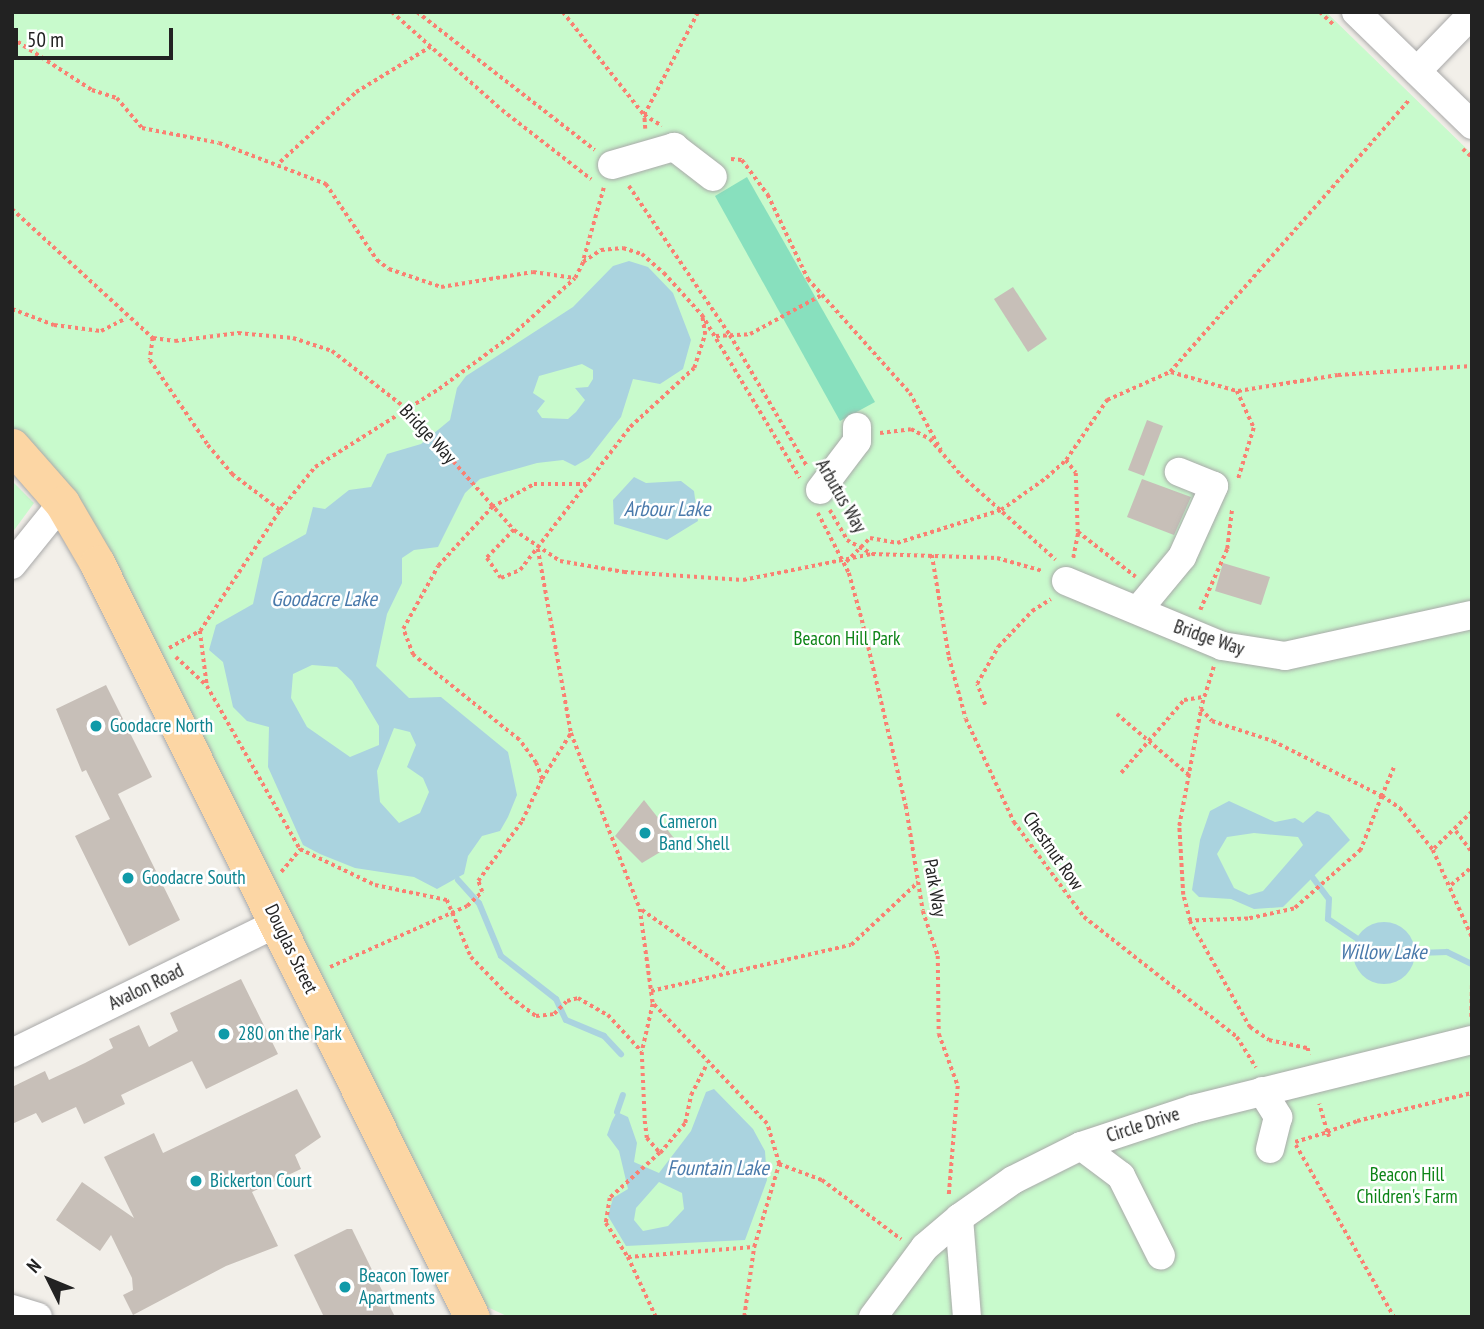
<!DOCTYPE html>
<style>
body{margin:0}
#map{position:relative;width:1484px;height:1329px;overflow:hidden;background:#f2efe9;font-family:"PT Sans Narrow",sans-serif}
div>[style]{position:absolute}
.park>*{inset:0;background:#c8facc}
.pitch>*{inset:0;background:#88e0be}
.water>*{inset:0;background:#aad3df}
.round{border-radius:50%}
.stream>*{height:6px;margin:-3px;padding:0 3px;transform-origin:3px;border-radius:3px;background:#aad3df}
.building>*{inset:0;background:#c7bfb8}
.path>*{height:3.5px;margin-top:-1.75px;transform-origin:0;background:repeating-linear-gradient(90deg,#fa8072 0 3.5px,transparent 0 7px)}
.roads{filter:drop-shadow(0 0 2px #a9a9a9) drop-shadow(0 0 2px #a9a9a9)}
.minor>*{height:28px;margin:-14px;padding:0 14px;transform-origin:14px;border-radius:14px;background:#fff}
.major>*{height:35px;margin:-17.5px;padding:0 17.5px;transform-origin:17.5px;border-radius:17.5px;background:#fcd6a4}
.dots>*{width:19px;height:19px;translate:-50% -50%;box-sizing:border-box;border:4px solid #fff;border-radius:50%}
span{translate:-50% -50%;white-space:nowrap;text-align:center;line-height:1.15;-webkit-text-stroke:5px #fff;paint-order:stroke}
.street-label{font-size:19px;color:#222}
.park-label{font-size:19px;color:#0c8416}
.culture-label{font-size:19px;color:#0d838f}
.left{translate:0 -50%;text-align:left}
.water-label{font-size:21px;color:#4a7aab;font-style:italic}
.frame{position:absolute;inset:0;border:14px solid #222;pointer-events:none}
.north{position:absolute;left:14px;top:1245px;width:70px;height:70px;-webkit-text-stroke:5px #fff;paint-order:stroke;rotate:313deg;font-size:19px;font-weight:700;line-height:28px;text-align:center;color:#222}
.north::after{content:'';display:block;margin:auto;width:24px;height:32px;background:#222;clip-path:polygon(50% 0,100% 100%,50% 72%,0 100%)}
.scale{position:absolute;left:14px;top:28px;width:159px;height:32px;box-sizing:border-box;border:4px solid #222;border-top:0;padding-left:9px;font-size:21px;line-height:24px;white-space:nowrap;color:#222;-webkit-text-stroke:5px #fff;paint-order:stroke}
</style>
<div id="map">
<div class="park">
<i style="clip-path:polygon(12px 12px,1326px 12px,1472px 154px,1472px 1317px,509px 1317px,483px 1305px,65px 483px,12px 428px)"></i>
<i style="clip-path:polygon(12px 481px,34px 503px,12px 533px)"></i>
</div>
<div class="pitch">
<i style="clip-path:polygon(747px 177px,875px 402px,840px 421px,715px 196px)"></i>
</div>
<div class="water">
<i style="clip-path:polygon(evenodd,629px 261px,648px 267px,673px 293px,691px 340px,683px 369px,660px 384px,633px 379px,621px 417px,589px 458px,575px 466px,563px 460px,537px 463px,480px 479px,465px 493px,438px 547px,414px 550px,402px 558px,402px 583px,387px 614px,376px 666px,409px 698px,441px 697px,508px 752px,517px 795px,508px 817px,500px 831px,482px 836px,468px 856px,464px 874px,437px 889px,414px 877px,355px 868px,320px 854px,303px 845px,268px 767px,269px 727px,247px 721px,233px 707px,223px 662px,209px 650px,216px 625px,253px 604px,263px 558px,306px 534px,313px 507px,325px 509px,349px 490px,371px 487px,387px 454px,421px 444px,450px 420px,457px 388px,466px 376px,573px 307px,613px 266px,629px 261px,582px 364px,593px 370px,593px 379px,588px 387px,575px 388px,585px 400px,576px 412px,568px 419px,542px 418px,537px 411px,545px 401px,533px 393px,539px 376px,582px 364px,629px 261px,312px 665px,337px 667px,352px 681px,379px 726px,379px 745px,350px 757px,307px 727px,291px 698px,293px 674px,312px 665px,629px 261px,394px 728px,410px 732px,416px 745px,407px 767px,423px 778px,429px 792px,420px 813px,399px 823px,380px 802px,377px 771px,394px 728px)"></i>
<i style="clip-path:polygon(634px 477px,646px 483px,681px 481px,694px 491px,698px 521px,667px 540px,614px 524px,613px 500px)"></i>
<i style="clip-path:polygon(evenodd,1229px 801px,1275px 822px,1295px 818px,1303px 823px,1317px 811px,1329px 815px,1350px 840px,1283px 907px,1254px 909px,1231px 899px,1199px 897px,1192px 890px,1200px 840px,1210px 811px,1229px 801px,1254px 833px,1298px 837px,1303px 845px,1263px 891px,1249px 895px,1234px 888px,1217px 854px,1227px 837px,1254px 833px)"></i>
<i class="round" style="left:1353px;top:922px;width:62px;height:62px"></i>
<i style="clip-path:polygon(evenodd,714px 1089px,753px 1129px,765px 1151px,767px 1180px,745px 1240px,626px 1246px,608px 1216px,613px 1198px,628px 1189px,619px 1151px,607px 1135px,612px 1121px,617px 1112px,628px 1117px,637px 1143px,634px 1162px,659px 1173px,691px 1131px,706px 1092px,714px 1089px,659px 1182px,682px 1193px,684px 1209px,668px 1226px,643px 1231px,634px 1220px,636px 1208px,659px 1182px)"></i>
</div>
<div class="stream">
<i style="left:1313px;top:878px;width:26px;rotate:53deg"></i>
<i style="left:1329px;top:899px;width:20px;rotate:93deg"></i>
<i style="left:1328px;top:919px;width:34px;rotate:34deg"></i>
<i style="left:458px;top:880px;width:31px;rotate:48deg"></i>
<i style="left:479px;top:903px;width:57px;rotate:67.5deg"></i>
<i style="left:501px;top:956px;width:70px;rotate:38deg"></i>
<i style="left:556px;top:999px;width:23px;rotate:65deg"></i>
<i style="left:566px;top:1020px;width:41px;rotate:22.8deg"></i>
<i style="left:604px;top:1036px;width:25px;rotate:47deg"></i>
<i style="left:1418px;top:953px;width:29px;rotate:-2deg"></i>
<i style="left:1447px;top:952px;width:28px;rotate:26deg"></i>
<i style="left:617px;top:1112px;width:18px;rotate:-71deg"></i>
</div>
<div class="building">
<i style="clip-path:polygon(1013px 287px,1047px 339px,1028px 352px,994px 299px)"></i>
<i style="clip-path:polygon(1147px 420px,1163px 426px,1144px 476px,1128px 470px)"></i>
<i style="clip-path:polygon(1142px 479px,1191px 497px,1174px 535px,1127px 517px)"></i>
<i style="clip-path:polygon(1223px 563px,1270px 577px,1261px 605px,1215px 591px)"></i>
<i style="clip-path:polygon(106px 685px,152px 777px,118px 794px,180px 920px,129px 946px,75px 836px,110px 819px,86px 770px,82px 772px,56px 709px)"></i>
<i style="clip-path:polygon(644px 800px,677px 842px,642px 863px,615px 836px)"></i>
<i style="clip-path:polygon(241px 979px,278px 1054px,206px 1089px,192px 1061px,121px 1095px,125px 1104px,84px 1124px,76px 1107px,42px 1123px,36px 1113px,12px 1124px,12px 1087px,45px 1071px,49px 1080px,85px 1063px,113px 1048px,109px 1039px,139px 1025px,149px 1047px,178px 1031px,170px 1013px)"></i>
<i style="clip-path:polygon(297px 1089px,321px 1137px,295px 1155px,301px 1169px,252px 1192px,278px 1246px,226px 1266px,133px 1315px,123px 1295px,133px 1290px,132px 1278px,111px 1235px,100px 1251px,56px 1220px,82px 1182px,134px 1218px,104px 1157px,154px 1133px,163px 1153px)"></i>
<i style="clip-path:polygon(347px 1229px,352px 1229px,395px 1317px,324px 1317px,294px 1255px)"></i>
</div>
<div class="path">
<i style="left:392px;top:12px;width:147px;rotate:41.7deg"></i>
<i style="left:502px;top:110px;width:113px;rotate:37.8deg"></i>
<i style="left:417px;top:12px;width:225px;rotate:37.8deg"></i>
<i style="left:563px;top:12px;width:131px;rotate:51.8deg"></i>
<i style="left:644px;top:115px;width:21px;rotate:31deg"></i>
<i style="left:1320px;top:12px;width:19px;rotate:43deg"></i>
<i style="left:12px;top:38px;width:95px;rotate:33deg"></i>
<i style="left:92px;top:90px;width:26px;rotate:18deg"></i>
<i style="left:117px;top:98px;width:39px;rotate:50deg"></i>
<i style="left:142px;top:128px;width:78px;rotate:11deg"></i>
<i style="left:219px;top:143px;width:115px;rotate:21deg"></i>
<i style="left:326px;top:184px;width:92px;rotate:56.1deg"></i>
<i style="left:377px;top:260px;width:15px;rotate:37deg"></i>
<i style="left:389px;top:269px;width:55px;rotate:19.1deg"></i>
<i style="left:441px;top:287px;width:93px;rotate:-9.3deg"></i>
<i style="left:533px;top:272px;width:42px;rotate:8.1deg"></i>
<i style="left:645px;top:129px;width:14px;rotate:-94deg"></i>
<i style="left:644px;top:115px;width:116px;rotate:-62.3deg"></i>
<i style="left:1463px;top:149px;width:12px;rotate:42deg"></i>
<i style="left:731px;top:159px;width:11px;rotate:5deg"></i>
<i style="left:742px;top:160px;width:44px;rotate:53.4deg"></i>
<i style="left:768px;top:195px;width:93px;rotate:64.5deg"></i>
<i style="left:808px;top:279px;width:153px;rotate:48.2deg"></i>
<i style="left:910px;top:393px;width:65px;rotate:61.5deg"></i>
<i style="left:280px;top:162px;width:103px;rotate:-42.6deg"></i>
<i style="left:356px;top:92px;width:87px;rotate:-31.3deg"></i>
<i style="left:629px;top:186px;width:180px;rotate:55.9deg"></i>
<i style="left:730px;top:335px;width:152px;rotate:59.6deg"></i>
<i style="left:604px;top:188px;width:77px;rotate:105.8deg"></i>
<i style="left:583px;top:262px;width:22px;rotate:-34deg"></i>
<i style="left:601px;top:250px;width:22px;rotate:-5deg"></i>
<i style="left:623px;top:248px;width:20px;rotate:18deg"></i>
<i style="left:642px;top:254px;width:29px;rotate:41deg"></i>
<i style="left:664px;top:273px;width:57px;rotate:47.9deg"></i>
<i style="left:702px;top:315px;width:190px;rotate:59deg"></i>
<i style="left:12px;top:209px;width:191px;rotate:42.5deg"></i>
<i style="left:153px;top:338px;width:22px;rotate:8deg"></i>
<i style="left:175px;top:341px;width:64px;rotate:-7.2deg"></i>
<i style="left:238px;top:333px;width:55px;rotate:5.2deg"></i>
<i style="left:293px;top:338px;width:41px;rotate:18.4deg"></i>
<i style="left:332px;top:351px;width:95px;rotate:37.7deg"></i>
<i style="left:407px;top:409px;width:162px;rotate:48.5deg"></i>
<i style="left:514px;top:530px;width:55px;rotate:34deg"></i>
<i style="left:560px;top:561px;width:65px;rotate:9.8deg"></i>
<i style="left:624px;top:572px;width:119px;rotate:3.8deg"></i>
<i style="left:743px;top:580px;width:132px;rotate:-11.4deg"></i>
<i style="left:12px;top:309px;width:45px;rotate:20.9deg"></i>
<i style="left:54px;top:325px;width:47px;rotate:7.3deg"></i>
<i style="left:101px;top:331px;width:28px;rotate:-27deg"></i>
<i style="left:716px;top:336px;width:34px;rotate:-3deg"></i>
<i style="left:750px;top:334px;width:80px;rotate:-28.5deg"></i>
<i style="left:153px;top:338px;width:22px;rotate:98deg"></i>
<i style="left:150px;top:360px;width:103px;rotate:55.7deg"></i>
<i style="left:208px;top:445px;width:38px;rotate:50deg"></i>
<i style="left:232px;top:474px;width:60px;rotate:36.9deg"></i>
<i style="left:1171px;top:372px;width:69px;rotate:16.1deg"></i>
<i style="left:1237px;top:391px;width:41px;rotate:65.3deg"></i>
<i style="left:1254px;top:428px;width:54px;rotate:107.1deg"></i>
<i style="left:1238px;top:391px;width:101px;rotate:-9.1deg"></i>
<i style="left:1338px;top:375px;width:134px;rotate:-3.8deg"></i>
<i style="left:880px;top:433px;width:31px;rotate:-7deg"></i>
<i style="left:911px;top:429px;width:21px;rotate:28deg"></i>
<i style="left:930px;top:439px;width:48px;rotate:49.3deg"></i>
<i style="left:961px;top:475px;width:127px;rotate:41.8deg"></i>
<i style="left:1066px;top:460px;width:16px;rotate:52deg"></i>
<i style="left:1076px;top:473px;width:59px;rotate:88.1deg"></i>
<i style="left:1078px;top:532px;width:73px;rotate:37.8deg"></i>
<i style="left:830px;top:510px;width:34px;rotate:60deg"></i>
<i style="left:847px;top:540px;width:29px;rotate:29deg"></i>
<i style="left:872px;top:554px;width:125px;rotate:1.8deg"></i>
<i style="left:997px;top:558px;width:48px;rotate:15.8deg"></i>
<i style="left:818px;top:513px;width:68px;rotate:62.7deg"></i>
<i style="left:849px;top:573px;width:49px;rotate:74.5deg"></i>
<i style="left:862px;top:620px;width:191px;rotate:76.7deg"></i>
<i style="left:906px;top:806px;width:106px;rotate:80.8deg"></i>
<i style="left:923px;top:911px;width:47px;rotate:71.6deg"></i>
<i style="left:938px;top:956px;width:78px;rotate:89.3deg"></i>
<i style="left:939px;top:1034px;width:55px;rotate:69.9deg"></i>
<i style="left:958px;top:1086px;width:110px;rotate:94.7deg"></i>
<i style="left:514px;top:530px;width:39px;rotate:134deg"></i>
<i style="left:487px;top:558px;width:24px;rotate:55deg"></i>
<i style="left:501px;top:578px;width:21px;rotate:-23deg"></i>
<i style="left:520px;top:570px;width:180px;rotate:-52.4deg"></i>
<i style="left:630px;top:427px;width:87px;rotate:-42.7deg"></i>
<i style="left:694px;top:368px;width:35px;rotate:-72deg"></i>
<i style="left:705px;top:335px;width:18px;rotate:-99deg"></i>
<i style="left:538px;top:549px;width:187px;rotate:79.8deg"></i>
<i style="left:571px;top:733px;width:189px;rotate:68.6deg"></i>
<i style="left:640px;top:909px;width:96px;rotate:82.2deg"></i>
<i style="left:653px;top:1004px;width:49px;rotate:102.9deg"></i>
<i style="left:642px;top:1052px;width:69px;rotate:87.5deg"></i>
<i style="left:645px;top:1121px;width:17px;rotate:83deg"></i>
<i style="left:647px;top:1138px;width:20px;rotate:49deg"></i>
<i style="left:660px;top:1153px;width:67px;rotate:138deg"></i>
<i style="left:610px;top:1198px;width:25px;rotate:99deg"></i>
<i style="left:606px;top:1223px;width:40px;rotate:57.1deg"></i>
<i style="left:628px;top:1257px;width:126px;rotate:-4.5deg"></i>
<i style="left:754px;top:1247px;width:87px;rotate:-73.2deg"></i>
<i style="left:779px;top:1164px;width:42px;rotate:-106.7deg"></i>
<i style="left:767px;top:1124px;width:166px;rotate:-133.5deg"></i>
<i style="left:932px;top:555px;width:103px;rotate:80.5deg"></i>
<i style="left:949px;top:657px;width:64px;rotate:74.7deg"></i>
<i style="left:966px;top:719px;width:114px;rotate:65deg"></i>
<i style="left:1014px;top:822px;width:118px;rotate:53.6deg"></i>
<i style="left:1084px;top:917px;width:194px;rotate:38.1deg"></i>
<i style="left:1237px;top:1037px;width:36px;rotate:58deg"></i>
<i style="left:1073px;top:558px;width:26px;rotate:-79deg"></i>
<i style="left:846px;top:562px;width:34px;rotate:-45deg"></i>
<i style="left:870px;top:538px;width:27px;rotate:10deg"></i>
<i style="left:897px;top:543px;width:109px;rotate:-17.6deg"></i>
<i style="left:1001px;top:510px;width:55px;rotate:-35.4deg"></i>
<i style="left:1046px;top:478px;width:27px;rotate:-42deg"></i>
<i style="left:1066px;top:460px;width:73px;rotate:-55.7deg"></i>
<i style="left:1107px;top:400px;width:69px;rotate:-24deg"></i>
<i style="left:1170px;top:372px;width:363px;rotate:-48.7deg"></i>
<i style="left:1200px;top:610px;width:67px;rotate:-66.1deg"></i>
<i style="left:1227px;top:549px;width:41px;rotate:-83deg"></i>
<i style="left:200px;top:631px;width:55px;rotate:82.7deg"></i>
<i style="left:207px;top:686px;width:188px;rotate:60.3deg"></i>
<i style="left:300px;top:849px;width:83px;rotate:25.6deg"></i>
<i style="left:375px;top:885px;width:74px;rotate:11.8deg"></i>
<i style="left:447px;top:900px;width:62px;rotate:67.2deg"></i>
<i style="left:471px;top:957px;width:56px;rotate:45.7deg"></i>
<i style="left:510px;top:997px;width:32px;rotate:36deg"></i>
<i style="left:536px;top:1016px;width:18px;rotate:-6deg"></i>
<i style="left:554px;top:1014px;width:18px;rotate:-45deg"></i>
<i style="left:567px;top:1001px;width:11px;rotate:-15deg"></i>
<i style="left:578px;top:998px;width:34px;rotate:30deg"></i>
<i style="left:608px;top:1015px;width:50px;rotate:47.4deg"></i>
<i style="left:169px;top:648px;width:35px;rotate:-29deg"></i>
<i style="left:200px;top:631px;width:145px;rotate:-56.5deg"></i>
<i style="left:280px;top:510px;width:55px;rotate:-50.9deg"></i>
<i style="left:315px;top:467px;width:146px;rotate:-32.2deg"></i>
<i style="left:439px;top:389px;width:89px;rotate:-36.4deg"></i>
<i style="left:511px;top:336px;width:86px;rotate:-42.2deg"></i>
<i style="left:575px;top:278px;width:18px;rotate:-63deg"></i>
<i style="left:176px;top:657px;width:41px;rotate:43deg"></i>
<i style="left:1214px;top:667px;width:44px;rotate:107.2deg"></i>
<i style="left:1201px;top:709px;width:16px;rotate:47deg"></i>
<i style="left:1212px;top:721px;width:64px;rotate:18.2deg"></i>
<i style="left:1273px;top:741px;width:122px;rotate:26.8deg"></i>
<i style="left:1382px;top:796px;width:58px;rotate:111.3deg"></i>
<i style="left:1361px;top:850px;width:89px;rotate:138.6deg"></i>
<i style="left:1294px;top:909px;width:47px;rotate:167.7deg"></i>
<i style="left:1248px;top:919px;width:58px;rotate:178deg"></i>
<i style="left:1190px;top:921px;width:122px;rotate:60.5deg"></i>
<i style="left:1250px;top:1027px;width:23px;rotate:34deg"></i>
<i style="left:1269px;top:1040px;width:40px;rotate:12deg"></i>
<i style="left:1308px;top:1048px;width:7px;rotate:82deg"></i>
<i style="left:985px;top:705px;width:22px;rotate:-111deg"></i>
<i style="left:977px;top:684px;width:43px;rotate:-60.4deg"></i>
<i style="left:998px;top:647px;width:50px;rotate:-46.6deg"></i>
<i style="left:1032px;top:611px;width:22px;rotate:-32deg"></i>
<i style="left:1117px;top:714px;width:94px;rotate:40.3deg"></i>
<i style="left:1394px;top:768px;width:30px;rotate:113deg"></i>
<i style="left:1382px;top:796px;width:22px;rotate:34deg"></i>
<i style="left:1400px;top:808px;width:53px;rotate:51.8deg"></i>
<i style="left:1121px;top:773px;width:96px;rotate:-49.2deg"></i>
<i style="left:1184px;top:700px;width:19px;rotate:-9deg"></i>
<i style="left:542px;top:779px;width:54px;rotate:-57.8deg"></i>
<i style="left:1472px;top:812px;width:54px;rotate:135.7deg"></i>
<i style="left:1433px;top:850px;width:95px;rotate:65.9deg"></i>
<i style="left:1456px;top:831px;width:26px;rotate:53deg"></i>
<i style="left:281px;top:872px;width:30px;rotate:-50deg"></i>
<i style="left:1451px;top:885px;width:28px;rotate:-41deg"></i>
<i style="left:642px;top:910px;width:104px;rotate:35.2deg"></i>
<i style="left:1190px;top:921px;width:27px;rotate:-105deg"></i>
<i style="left:1183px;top:895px;width:69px;rotate:-93.3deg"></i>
<i style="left:1179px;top:826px;width:119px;rotate:-79.4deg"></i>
<i style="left:330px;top:967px;width:150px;rotate:-24deg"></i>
<i style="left:467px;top:906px;width:21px;rotate:-43deg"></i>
<i style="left:482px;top:892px;width:12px;rotate:-110deg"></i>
<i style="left:478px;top:881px;width:74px;rotate:-53.7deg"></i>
<i style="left:522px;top:821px;width:47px;rotate:-64.5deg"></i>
<i style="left:542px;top:779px;width:17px;rotate:-111deg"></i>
<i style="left:536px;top:763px;width:29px;rotate:-126deg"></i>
<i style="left:519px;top:740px;width:136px;rotate:-141.3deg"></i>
<i style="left:413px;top:655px;width:28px;rotate:-111deg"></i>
<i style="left:403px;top:629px;width:72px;rotate:-60.9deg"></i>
<i style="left:438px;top:566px;width:80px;rotate:-47.5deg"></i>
<i style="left:492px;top:507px;width:48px;rotate:-28.7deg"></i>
<i style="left:534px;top:484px;width:52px"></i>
<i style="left:651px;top:991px;width:205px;rotate:-13deg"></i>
<i style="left:851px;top:945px;width:92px;rotate:-43.2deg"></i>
<i style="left:1471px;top:1017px;width:47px;rotate:-88.8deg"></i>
<i style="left:1329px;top:1137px;width:5px;rotate:-112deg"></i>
<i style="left:1327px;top:1132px;width:32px;rotate:-20deg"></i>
<i style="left:1357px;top:1121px;width:118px;rotate:-13.7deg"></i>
<i style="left:1295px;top:1142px;width:34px;rotate:-17deg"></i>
<i style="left:1327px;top:1132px;width:29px;rotate:-106deg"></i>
<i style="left:1296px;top:1145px;width:198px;rotate:60.3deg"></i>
<i style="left:660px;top:1153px;width:39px;rotate:-50deg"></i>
<i style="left:685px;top:1123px;width:29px;rotate:-78deg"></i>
<i style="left:691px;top:1095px;width:35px;rotate:-63deg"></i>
<i style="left:779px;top:1164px;width:46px;rotate:20.4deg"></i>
<i style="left:822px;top:1180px;width:99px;rotate:36.8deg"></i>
<i style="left:628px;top:1257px;width:66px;rotate:65deg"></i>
<i style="left:744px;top:1317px;width:71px;rotate:-81.9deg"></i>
</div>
<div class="roads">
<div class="minor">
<i style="left:1356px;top:12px;width:162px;rotate:44.2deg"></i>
<i style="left:1417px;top:71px;width:79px;rotate:-46deg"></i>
<i style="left:612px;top:165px;width:65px;rotate:-16.2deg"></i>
<i style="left:674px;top:147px;width:49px;rotate:37.6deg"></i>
<i style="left:820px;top:490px;width:61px;rotate:-52.9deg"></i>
<i style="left:857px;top:441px;width:14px;rotate:-90deg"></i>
<i style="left:12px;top:565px;width:80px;rotate:-51.1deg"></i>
<i style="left:1066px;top:581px;width:169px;rotate:22.6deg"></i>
<i style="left:1222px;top:646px;width:64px;rotate:9deg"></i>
<i style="left:1285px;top:656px;width:191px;rotate:-12.4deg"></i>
<i style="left:1138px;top:610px;width:69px;rotate:-50.3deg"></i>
<i style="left:1182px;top:557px;width:78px;rotate:-65.7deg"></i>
<i style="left:1214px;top:486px;width:38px;rotate:-158deg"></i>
<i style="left:12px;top:1053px;width:297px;rotate:-26.1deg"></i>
<i style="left:1262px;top:1091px;width:31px;rotate:58deg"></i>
<i style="left:1278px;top:1117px;width:33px;rotate:104deg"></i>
<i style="left:1081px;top:1146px;width:50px;rotate:36.9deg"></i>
<i style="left:1121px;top:1176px;width:89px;rotate:63.4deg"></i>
<i style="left:959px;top:1218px;width:99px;rotate:85.4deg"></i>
<i style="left:12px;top:1309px;width:27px;rotate:17deg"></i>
<i style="left:873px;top:1317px;width:87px;rotate:-53.4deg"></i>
<i style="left:925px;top:1247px;width:45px;rotate:-40.5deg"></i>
<i style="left:959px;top:1218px;width:66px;rotate:-35.1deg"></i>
<i style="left:1013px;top:1180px;width:76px;rotate:-26.6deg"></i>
<i style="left:1081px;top:1146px;width:118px;rotate:-18.3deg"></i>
<i style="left:1193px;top:1109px;width:287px;rotate:-13.9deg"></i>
</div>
<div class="major">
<i style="left:12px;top:446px;width:76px;rotate:48.7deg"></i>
<i style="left:62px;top:503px;width:69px;rotate:59.7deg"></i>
<i style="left:97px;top:563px;width:842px;rotate:63.56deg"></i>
</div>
</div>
<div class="dots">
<i style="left:96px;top:726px;background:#0f9aa8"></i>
<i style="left:645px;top:833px;background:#0f9aa8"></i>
<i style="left:128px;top:878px;background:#0f9aa8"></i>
<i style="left:224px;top:1034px;background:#0f9aa8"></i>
<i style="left:196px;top:1181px;background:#0f9aa8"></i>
<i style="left:345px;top:1287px;background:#0f9aa8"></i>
</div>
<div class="street-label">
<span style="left:428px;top:434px;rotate:47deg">Bridge Way</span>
<span style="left:841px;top:496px;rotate:60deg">Arbutus Way</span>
<span style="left:1209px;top:638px;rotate:19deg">Bridge Way</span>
<span style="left:1053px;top:851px;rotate:55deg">Chestnut Row</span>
<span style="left:935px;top:888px;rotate:80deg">Park Way</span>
<span style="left:291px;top:949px;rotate:64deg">Douglas Street</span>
<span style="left:146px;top:987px;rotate:-26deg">Avalon Road</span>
<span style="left:1143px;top:1125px;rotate:-18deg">Circle Drive</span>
</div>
<div class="park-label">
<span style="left:847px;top:639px">Beacon Hill Park</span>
<span style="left:1407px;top:1186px">Beacon Hill<br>Children's Farm</span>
</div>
<div class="culture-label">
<span class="left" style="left:110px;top:726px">Goodacre North</span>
<span class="left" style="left:659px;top:833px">Cameron<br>Band Shell</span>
<span class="left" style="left:142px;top:878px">Goodacre South</span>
<span class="left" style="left:238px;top:1034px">280 on the Park</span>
<span class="left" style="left:210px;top:1181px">Bickerton Court</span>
<span class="left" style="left:359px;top:1287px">Beacon Tower<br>Apartments</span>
</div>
<div class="water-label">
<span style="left:667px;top:509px">Arbour Lake</span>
<span style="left:324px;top:599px">Goodacre Lake</span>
<span style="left:1383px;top:952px">Willow Lake</span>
<span style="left:718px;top:1168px">Fountain Lake</span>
</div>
<div class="frame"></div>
<div class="north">N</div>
<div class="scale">50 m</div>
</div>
